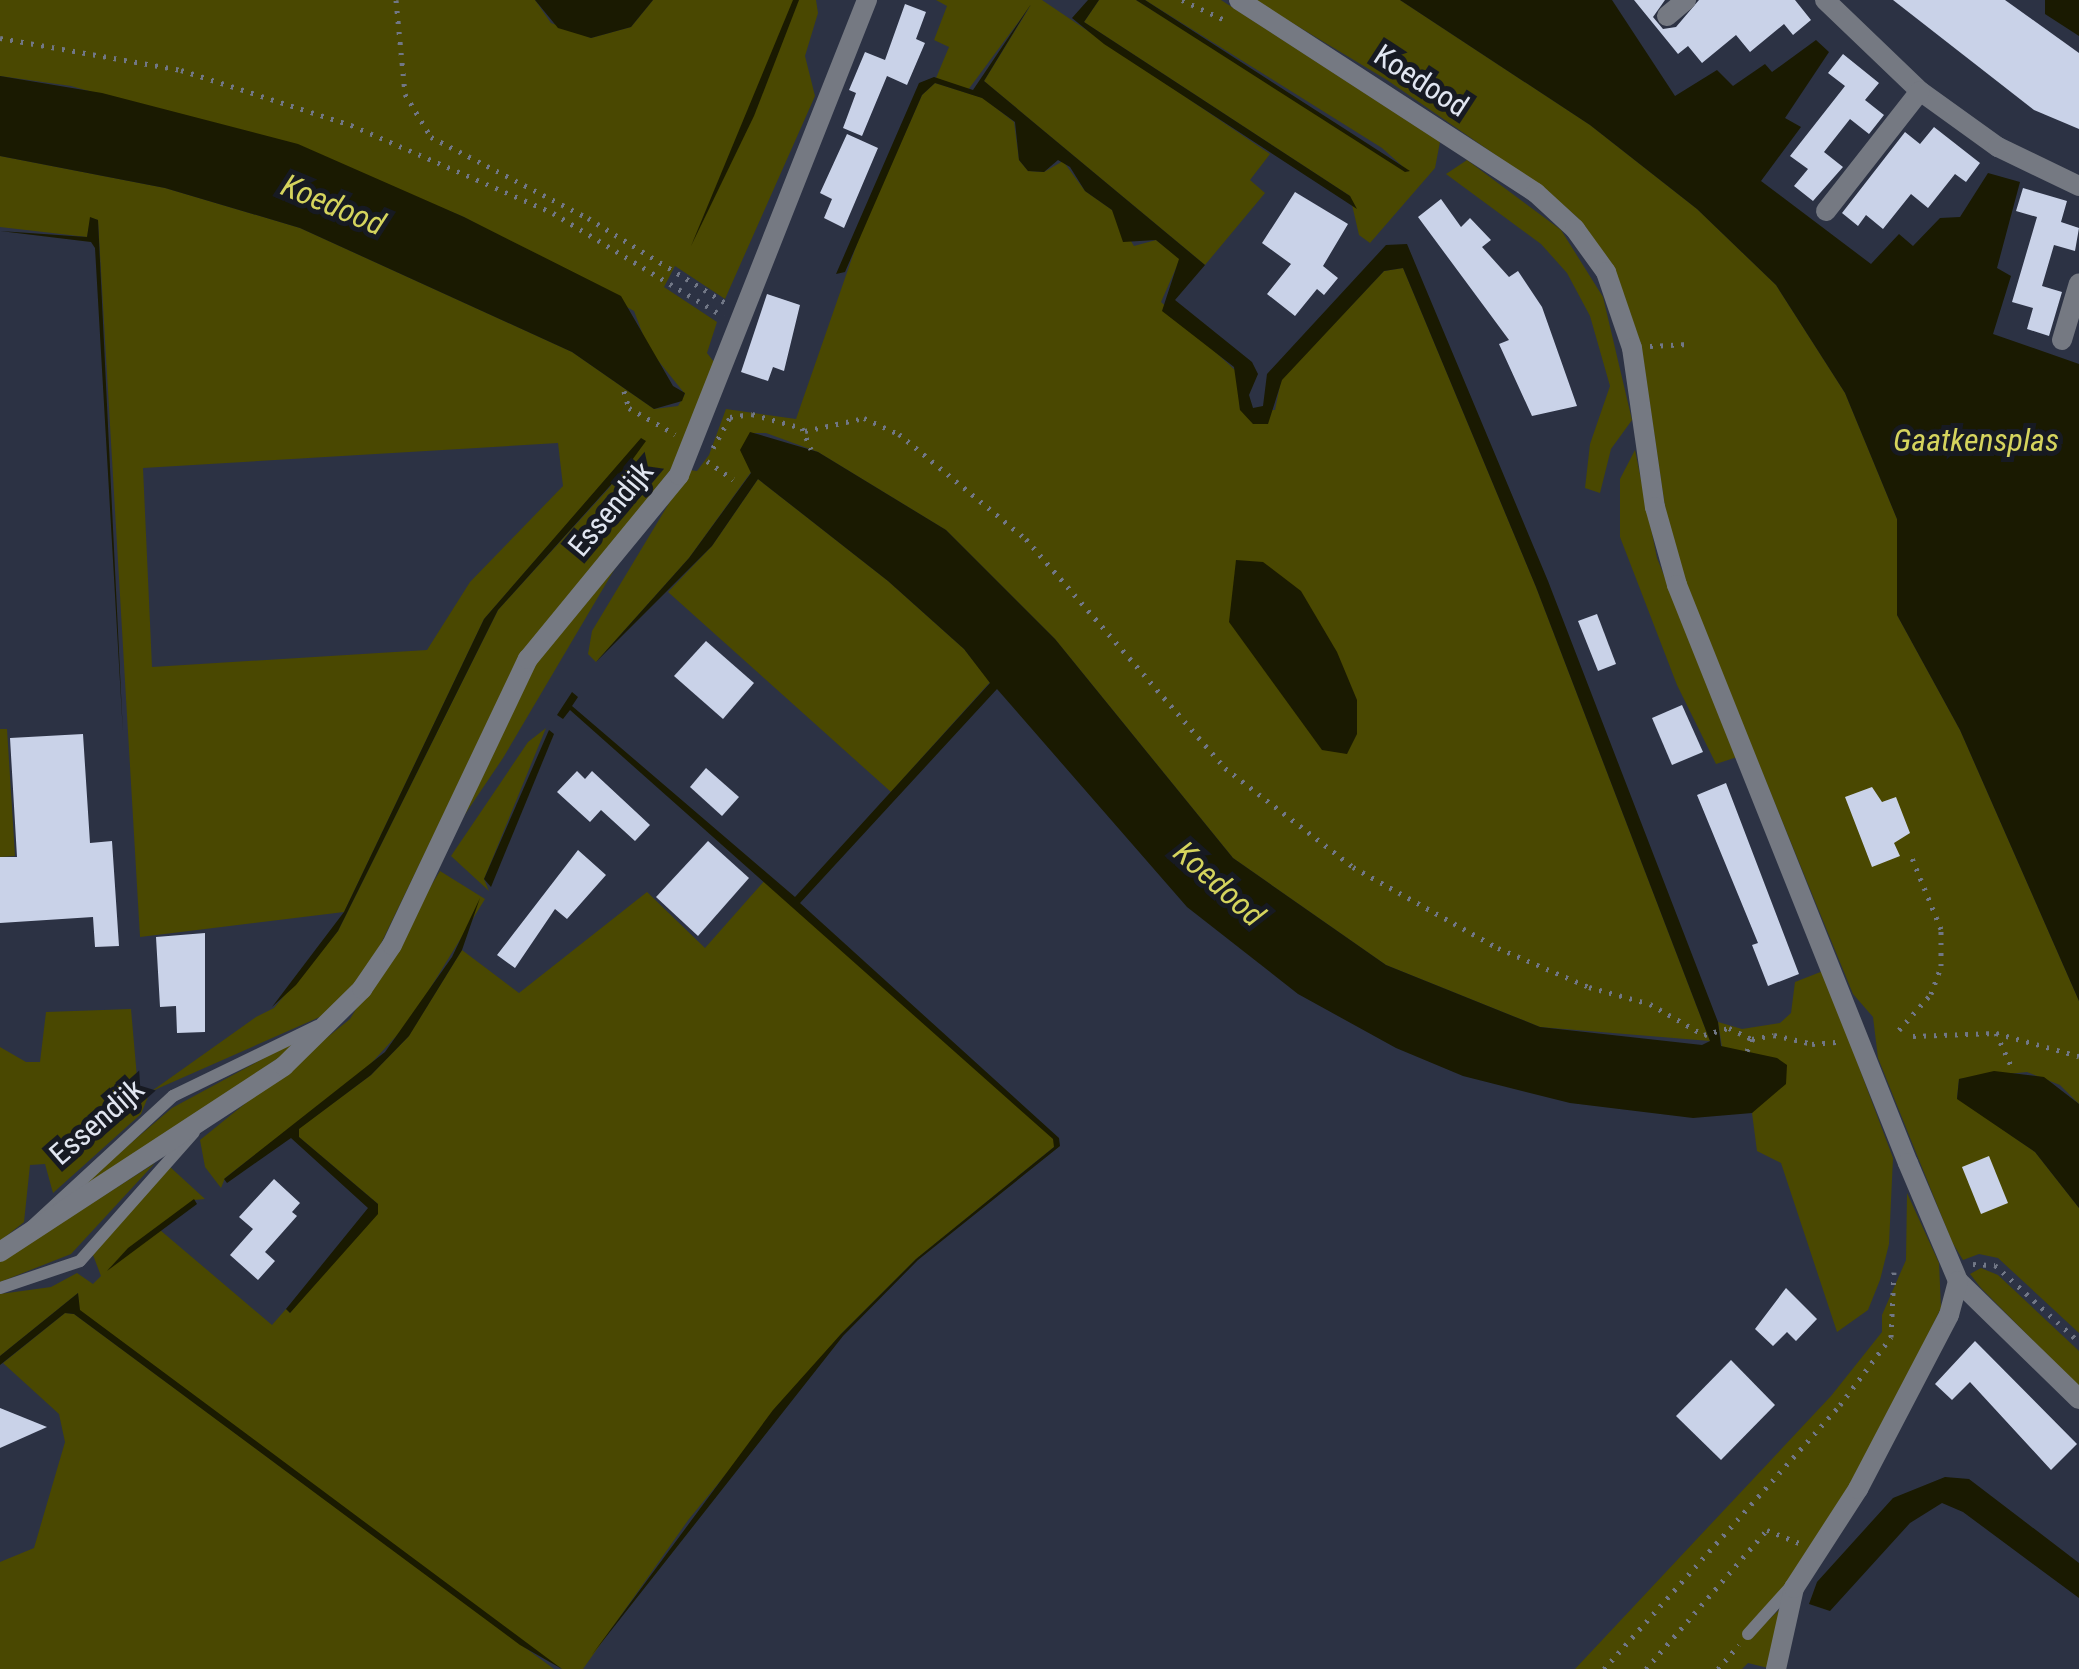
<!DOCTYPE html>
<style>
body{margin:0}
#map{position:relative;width:2079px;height:1669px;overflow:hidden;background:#2c3244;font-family:"Roboto Condensed",sans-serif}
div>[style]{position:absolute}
.green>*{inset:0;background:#4a4801}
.water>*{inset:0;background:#1a1a01}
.building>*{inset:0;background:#c9d2e8}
.path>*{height:5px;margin-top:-2.5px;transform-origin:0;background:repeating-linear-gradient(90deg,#717786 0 2.5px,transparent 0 10.5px)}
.service>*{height:12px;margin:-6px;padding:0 6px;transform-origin:6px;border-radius:6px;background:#757982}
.minor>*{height:20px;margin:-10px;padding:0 10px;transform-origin:10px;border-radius:10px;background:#757982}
span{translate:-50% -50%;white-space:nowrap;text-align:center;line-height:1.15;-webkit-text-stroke:10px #171a22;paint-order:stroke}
.street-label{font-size:30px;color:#e1e6f1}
.water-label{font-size:32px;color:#d5d45d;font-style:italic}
</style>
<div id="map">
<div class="green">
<i style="clip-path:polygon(evenodd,0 0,535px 0,551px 23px,591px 38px,631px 27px,653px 0,816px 0,818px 13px,805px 56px,815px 96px,725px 299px,675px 266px,664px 287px,717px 322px,707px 353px,714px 362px,676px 463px,518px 661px,372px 962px,331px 1012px,150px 1092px,141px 1114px,53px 1193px,45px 1164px,30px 1165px,24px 1222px,0 1241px,0 1047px,26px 1062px,40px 1062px,46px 1012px,131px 1009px,139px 1100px,149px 1093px,256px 1017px,274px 1008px,338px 931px,498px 610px,610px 487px,641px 439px,484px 619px,344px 912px,140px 937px,98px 220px,91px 218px,87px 237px,0 227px,0 156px,165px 188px,300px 228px,572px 352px,654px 409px,678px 406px,685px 394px,648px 348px,634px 311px,464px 217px,369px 178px,171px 114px,71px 86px,0 76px,0 0,558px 443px,563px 486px,470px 582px,427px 650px,152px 667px,143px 468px,558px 443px)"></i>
<i style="clip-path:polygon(936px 0,1042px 0,1270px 154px,1250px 180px,1265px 193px,1205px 265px,984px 81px,1031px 5px,968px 90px,936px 78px,949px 47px,934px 40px,947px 6px)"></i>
<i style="clip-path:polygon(1099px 0,1136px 0,1409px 172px,1382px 148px,1145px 0,1221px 0,1440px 142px,1435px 168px,1370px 243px,1359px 235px,1350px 196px,1084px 22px)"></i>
<i style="clip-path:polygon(1254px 0,1400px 0,1590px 125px,1697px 209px,1776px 285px,1845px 393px,1897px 519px,1897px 615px,1960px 730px,2079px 1001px,2079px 1104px,2060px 1085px,2027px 1072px,1959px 1079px,1957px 1098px,2035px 1152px,2079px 1208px,2079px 1333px,1998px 1258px,1979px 1254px,1963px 1260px,1952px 1242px,1878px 1058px,1873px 1017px,1853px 994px,1686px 586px,1666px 514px,1641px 344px,1608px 258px,1577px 217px,1539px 185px,1387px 80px)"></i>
<i style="clip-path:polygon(935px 83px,983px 98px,1014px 122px,1019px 160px,1028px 171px,1044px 172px,1063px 161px,1085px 191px,1112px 210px,1134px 246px,1156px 240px,1180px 259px,1161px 302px,1237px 372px,1240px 410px,1275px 410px,1281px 380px,1384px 271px,1403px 268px,1536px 587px,1710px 1041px,1540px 1027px,1386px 965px,1233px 858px,1055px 639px,946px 530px,818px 452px,766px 433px,751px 433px,751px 472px,689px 558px,596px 662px,588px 654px,592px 631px,689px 470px,697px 471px,709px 455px,726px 409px,796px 419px,860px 235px,922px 95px)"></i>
<i style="clip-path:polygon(1467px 160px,1561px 230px,1603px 297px,1632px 420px,1611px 449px,1600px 493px,1585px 488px,1590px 444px,1610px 386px,1590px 316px,1567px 273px,1541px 244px,1446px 174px)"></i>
<i style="clip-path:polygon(1635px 450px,1657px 558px,1737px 757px,1716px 764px,1677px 685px,1620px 537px,1620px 479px)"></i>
<i style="clip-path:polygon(758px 479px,888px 581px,964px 649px,990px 682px,891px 792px,668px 592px,712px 546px)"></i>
<i style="clip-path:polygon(617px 565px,503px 758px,449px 838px,535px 664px)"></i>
<i style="clip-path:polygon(546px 728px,484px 879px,489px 891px,451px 856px,528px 742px)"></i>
<i style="clip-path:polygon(0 729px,7px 729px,15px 856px,0 857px)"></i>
<i style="clip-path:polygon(440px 871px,485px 899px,410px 1021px,365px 1070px,225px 1178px,221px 1188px,205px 1167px,200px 1140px,350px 1019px)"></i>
<i style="clip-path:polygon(765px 880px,1054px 1139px,1054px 1147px,916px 1259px,841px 1334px,689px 1519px,583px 1669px,562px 1669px,523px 1643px,79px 1310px,78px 1293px,0 1356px,0 1294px,51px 1287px,77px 1273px,93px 1284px,101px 1276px,93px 1255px,169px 1166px,205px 1199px,194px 1200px,107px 1270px,160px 1230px,272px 1325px,286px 1309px,290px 1313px,378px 1204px,299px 1137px,298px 1129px,371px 1075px,408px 1037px,462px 950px,519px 993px,647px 892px,705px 948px)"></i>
<i style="clip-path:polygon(1823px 971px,1893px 1158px,1889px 1244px,1880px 1280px,1868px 1310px,1837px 1332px,1781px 1163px,1757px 1151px,1752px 1113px,1780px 1064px,1722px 1047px,1718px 1022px,1742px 1029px,1780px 1023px,1791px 1013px,1795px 982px)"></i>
<i style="clip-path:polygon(305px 1036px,286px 1053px,58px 1205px,172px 1108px)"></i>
<i style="clip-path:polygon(155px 1163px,71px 1254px,0 1282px,0 1262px)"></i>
<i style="clip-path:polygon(1907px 1193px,1939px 1263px,1941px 1308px,1859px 1475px,1753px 1635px,1782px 1607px,1772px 1669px,1748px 1663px,1742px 1669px,1575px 1669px,1831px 1396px,1882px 1332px,1882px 1315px,1906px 1260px)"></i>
<i style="clip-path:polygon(1981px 1268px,1998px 1275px,2079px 1351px,2079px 1387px,1981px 1288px,1970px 1274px)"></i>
<i style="clip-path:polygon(65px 1313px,74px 1314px,554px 1669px,0 1669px,0 1562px,34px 1548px,65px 1442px,59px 1414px,3px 1363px)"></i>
</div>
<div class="water">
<i style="clip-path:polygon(535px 0,653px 0,631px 27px,591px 38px,558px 28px)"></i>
<i style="clip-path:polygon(793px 0,799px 0,754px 116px,691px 246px)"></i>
<i style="clip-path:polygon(1088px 0,1099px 0,1084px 22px,1350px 196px,1357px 209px,1104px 44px,1072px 18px)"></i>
<i style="clip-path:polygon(1136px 0,1145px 0,1410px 171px,1405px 172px)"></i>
<i style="clip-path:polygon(1400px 0,1612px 0,1675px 96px,1717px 70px,1733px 86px,1765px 64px,1772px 72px,1816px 40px,1829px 52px,1785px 118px,1801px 127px,1761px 181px,1871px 264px,1899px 234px,1913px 246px,1940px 218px,1960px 217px,1988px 173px,2020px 182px,1997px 268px,2011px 276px,1993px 334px,2079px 364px,2079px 1001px,1960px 730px,1897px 615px,1897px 519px,1845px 393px,1776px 285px,1697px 209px,1590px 125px)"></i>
<i style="clip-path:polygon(2045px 0,2079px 0,2079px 36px,2045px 14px)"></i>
<i style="clip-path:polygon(1031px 4px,984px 81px,1205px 265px,1175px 300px,1252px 362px,1258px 374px,1249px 395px,1253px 408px,1263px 406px,1267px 374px,1386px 245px,1407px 244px,1548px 581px,1718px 1022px,1721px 1046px,1777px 1058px,1787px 1065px,1786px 1084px,1752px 1113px,1693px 1118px,1570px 1103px,1463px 1076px,1396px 1048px,1298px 994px,1187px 907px,997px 689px,800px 903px,1059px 1138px,1060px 1146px,918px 1260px,843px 1336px,591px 1656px,773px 1410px,841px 1334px,916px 1259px,1054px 1147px,1053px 1139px,570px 710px,563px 719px,557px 715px,572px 692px,578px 697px,572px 706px,795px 897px,990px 683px,964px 649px,888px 581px,758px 479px,712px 546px,596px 662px,689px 558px,751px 473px,740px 450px,750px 432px,818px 452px,946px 530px,1055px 639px,1233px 858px,1386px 965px,1540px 1027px,1702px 1045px,1710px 1041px,1536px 587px,1403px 268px,1384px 271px,1282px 380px,1268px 424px,1253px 424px,1240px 410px,1234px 367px,1162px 311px,1179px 259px,1156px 240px,1123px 242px,1112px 210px,1085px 191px,1070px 167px,1058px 160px,1044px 172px,1028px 171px,1019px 160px,1015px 122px,982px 98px,935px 83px,922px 95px,845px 272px,836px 274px,919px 83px,934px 77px,973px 90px)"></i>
<i style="clip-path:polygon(0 76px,102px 93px,298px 144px,464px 217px,621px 296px,673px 386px,685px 393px,682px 401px,654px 409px,572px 352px,300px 228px,165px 188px,0 156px)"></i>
<i style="clip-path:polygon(90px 217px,98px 220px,123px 734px,95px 248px,91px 242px,0 231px,87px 237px)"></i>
<i style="clip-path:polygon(641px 438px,646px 441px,627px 467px,498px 610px,338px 931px,296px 985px,272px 1007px,344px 912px,484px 619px)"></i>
<i style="clip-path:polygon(1236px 560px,1263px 562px,1301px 591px,1337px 652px,1357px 700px,1357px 734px,1347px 754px,1322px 750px,1229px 622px)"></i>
<i style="clip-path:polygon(549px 730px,554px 734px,491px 887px,484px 879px)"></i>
<i style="clip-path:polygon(480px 898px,462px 950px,409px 1036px,371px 1075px,299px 1129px,299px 1137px,378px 1204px,378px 1214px,290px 1313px,286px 1309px,368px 1208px,291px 1138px,227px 1183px,224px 1179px,385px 1052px,452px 957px)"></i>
<i style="clip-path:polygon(1994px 1071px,2044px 1077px,2079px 1104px,2079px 1208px,2035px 1152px,1957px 1099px,1959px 1079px)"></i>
<i style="clip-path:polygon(194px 1199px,197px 1204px,107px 1271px,128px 1248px)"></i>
<i style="clip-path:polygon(78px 1293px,80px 1310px,562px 1669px,520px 1645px,74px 1314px,65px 1313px,0 1365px,0 1356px)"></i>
<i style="clip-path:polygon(1945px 1477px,1969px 1479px,2079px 1563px,2079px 1598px,1963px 1512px,1942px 1503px,1910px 1523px,1830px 1611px,1809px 1604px,1817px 1582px,1893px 1498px)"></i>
</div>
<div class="building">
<i style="clip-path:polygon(1634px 0,1665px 0,1653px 17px,1663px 29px,1676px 27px,1699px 0,1795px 0,1811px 20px,1793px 35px,1784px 24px,1750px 52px,1736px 35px,1702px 63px,1688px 46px,1678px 54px)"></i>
<i style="clip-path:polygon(1893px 0,2005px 0,2079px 53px,2079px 129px,2034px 110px)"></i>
<i style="clip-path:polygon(905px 4px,926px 12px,916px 39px,925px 43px,907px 85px,887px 76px,862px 136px,843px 128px,856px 93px,849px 90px,865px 52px,885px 60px)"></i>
<i style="clip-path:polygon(1843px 54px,1879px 83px,1865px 100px,1884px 115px,1869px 134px,1850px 119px,1824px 152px,1843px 167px,1813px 201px,1794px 186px,1808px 169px,1790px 156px,1845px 86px,1828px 73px)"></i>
<i style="clip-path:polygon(1934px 127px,1980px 163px,1966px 182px,1955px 174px,1928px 208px,1911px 194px,1883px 229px,1866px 215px,1858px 226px,1842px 213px,1905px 132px,1920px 144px)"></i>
<i style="clip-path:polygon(847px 134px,878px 148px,844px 228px,824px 218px,832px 199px,820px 193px)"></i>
<i style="clip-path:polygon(2023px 188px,2067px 201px,2061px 222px,2079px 228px,2075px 251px,2054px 245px,2042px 286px,2062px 292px,2049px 336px,2027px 329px,2033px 308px,2012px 302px,2037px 217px,2016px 211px)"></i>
<i style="clip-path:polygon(1295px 192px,1348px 224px,1323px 266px,1338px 278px,1324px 295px,1317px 289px,1295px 316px,1267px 294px,1291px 264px,1262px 243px)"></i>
<i style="clip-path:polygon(1441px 199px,1461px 227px,1470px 218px,1491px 240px,1482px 247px,1509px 277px,1518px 271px,1542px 307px,1577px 406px,1532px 416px,1499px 344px,1509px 340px,1418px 217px)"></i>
<i style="clip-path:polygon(767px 294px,800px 305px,784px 371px,773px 367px,768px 381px,741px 372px)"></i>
<i style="clip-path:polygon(1597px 614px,1616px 664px,1598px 671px,1578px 621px)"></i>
<i style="clip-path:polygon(706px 641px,754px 683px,723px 719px,674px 676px)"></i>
<i style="clip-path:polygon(1682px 705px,1703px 752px,1672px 765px,1652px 718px)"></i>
<i style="clip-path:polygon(83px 734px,90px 843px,112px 841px,119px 946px,95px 947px,93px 917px,0 923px,0 857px,17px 857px,10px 738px)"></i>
<i style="clip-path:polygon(706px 768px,739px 797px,722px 816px,690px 787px)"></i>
<i style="clip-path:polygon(577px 771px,585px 779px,592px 771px,650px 825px,635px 841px,601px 810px,590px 822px,557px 792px)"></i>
<i style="clip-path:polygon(1726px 783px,1799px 974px,1768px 986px,1752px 945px,1758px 943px,1697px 795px)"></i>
<i style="clip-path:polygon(1872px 787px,1882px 802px,1896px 797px,1910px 833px,1894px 843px,1900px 856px,1872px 867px,1845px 797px)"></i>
<i style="clip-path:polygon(708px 841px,749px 878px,698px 936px,656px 897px)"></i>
<i style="clip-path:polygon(578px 850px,606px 875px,567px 919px,555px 909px,515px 968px,497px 955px)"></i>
<i style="clip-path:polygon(205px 933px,205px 1032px,177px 1033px,176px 1006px,160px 1007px,156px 937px)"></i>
<i style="clip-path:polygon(1989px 1156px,2008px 1203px,1981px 1214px,1962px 1167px)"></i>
<i style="clip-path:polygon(274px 1179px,300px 1203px,292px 1212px,297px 1216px,265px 1252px,275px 1261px,258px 1280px,230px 1255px,253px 1229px,239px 1217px)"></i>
<i style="clip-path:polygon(1786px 1288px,1817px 1319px,1796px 1341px,1787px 1332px,1773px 1346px,1755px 1329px)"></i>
<i style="clip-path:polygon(1975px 1341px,2077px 1444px,2051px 1470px,1970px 1382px,1952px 1400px,1935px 1384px)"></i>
<i style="clip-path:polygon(1731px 1360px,1775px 1405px,1721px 1460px,1676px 1416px)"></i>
<i style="clip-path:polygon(0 1408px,47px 1427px,0 1448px)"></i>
</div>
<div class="path">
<i style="left:396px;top:0;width:94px;rotate:84.5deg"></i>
<i style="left:405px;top:94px;width:50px;rotate:58.8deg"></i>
<i style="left:431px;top:137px;width:177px;rotate:27.3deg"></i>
<i style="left:588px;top:218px;width:163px;rotate:31.7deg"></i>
<i style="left:1182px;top:0;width:52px;rotate:25.1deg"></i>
<i style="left:0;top:38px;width:184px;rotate:10deg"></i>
<i style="left:181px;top:70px;width:179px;rotate:17.9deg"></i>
<i style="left:351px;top:125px;width:220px;rotate:23.5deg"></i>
<i style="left:553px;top:213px;width:199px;rotate:31.2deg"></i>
<i style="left:1650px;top:346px;width:38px;rotate:-3deg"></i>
<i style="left:624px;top:391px;width:18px;rotate:74deg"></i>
<i style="left:629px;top:408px;width:53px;rotate:29.5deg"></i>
<i style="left:805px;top:431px;width:60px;rotate:-12.4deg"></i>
<i style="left:864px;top:418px;width:38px;rotate:25deg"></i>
<i style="left:899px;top:434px;width:165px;rotate:39.6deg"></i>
<i style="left:1026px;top:539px;width:303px;rotate:49deg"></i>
<i style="left:1225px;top:768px;width:162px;rotate:37.7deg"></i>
<i style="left:1353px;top:867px;width:166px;rotate:29.2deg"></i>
<i style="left:1498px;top:948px;width:99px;rotate:23.2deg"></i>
<i style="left:1589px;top:987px;width:63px;rotate:15.6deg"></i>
<i style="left:1650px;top:1004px;width:62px;rotate:29.9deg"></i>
<i style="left:1704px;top:1035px;width:26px;rotate:-16deg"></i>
<i style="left:1729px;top:1028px;width:25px;rotate:26deg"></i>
<i style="left:713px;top:448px;width:35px;rotate:-61deg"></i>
<i style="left:730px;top:417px;width:22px;rotate:-8deg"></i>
<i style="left:752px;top:414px;width:52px;rotate:15.6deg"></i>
<i style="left:802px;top:428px;width:23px;rotate:67deg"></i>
<i style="left:707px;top:461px;width:32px;rotate:35deg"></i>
<i style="left:1899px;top:1030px;width:48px;rotate:-48.4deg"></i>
<i style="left:1931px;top:994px;width:30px;rotate:-70deg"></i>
<i style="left:1941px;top:966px;width:37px;rotate:-90deg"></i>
<i style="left:1941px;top:929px;width:82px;rotate:-112.2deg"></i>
<i style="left:1996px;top:1033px;width:86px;rotate:15.5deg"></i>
<i style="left:1913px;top:1036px;width:83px;rotate:-2.1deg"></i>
<i style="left:1996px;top:1033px;width:41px;rotate:65.3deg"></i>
<i style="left:1747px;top:1051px;width:13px;rotate:-67deg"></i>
<i style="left:1752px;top:1039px;width:22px;rotate:-10deg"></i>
<i style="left:1774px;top:1035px;width:39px;rotate:13deg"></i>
<i style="left:1812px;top:1044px;width:24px;rotate:-5deg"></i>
<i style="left:1973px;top:1264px;width:22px;rotate:3deg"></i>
<i style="left:1995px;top:1265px;width:114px;rotate:42.5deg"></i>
<i style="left:1604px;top:1669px;width:354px;rotate:-48.2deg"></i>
<i style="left:1840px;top:1405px;width:85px;rotate:-53.1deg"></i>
<i style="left:1891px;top:1337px;width:65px;rotate:-87.4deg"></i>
<i style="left:1646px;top:1669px;width:184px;rotate:-49deg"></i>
<i style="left:1767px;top:1530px;width:35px;rotate:22deg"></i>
<i style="left:1718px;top:1669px;width:32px;rotate:-49deg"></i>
</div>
<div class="service">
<i style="left:30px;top:1228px;width:195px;rotate:-42.7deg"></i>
<i style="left:173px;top:1096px;width:160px;rotate:-25.9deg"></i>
<i style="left:0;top:1288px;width:84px;rotate:-18.6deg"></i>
<i style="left:80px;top:1261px;width:172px;rotate:-48.5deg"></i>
<i style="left:1748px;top:1634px;width:67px;rotate:-48deg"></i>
</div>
<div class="minor">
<i style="left:1239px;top:0;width:354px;rotate:33deg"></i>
<i style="left:1536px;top:193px;width:53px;rotate:42.7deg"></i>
<i style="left:1575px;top:229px;width:53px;rotate:54.2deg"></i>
<i style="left:1606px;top:272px;width:80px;rotate:71.1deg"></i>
<i style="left:1632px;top:348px;width:161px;rotate:81.8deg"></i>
<i style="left:1655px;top:507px;width:81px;rotate:74.2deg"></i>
<i style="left:1677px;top:585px;width:622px;rotate:68.22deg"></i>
<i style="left:1908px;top:1163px;width:128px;rotate:67deg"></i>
<i style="left:1958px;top:1281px;width:169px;rotate:44.3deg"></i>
<i style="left:1825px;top:0;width:132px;rotate:43.8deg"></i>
<i style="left:1920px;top:91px;width:96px;rotate:35.7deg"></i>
<i style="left:1998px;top:147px;width:90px;rotate:25.7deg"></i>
<i style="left:1667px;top:16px;width:25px;rotate:-40deg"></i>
<i style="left:1826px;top:211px;width:152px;rotate:-51.9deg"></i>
<i style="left:2062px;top:340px;width:59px;rotate:-73.4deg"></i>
<i style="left:0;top:1252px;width:339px;rotate:-33.2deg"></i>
<i style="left:284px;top:1066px;width:110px;rotate:-44.6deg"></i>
<i style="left:362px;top:989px;width:53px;rotate:-55.7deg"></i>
<i style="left:392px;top:945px;width:317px;rotate:-64.6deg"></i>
<i style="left:528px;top:659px;width:238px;rotate:-50.6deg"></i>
<i style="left:679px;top:475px;width:511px;rotate:-68.41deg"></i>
<i style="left:1776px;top:1669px;width:83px;rotate:-77.5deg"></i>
<i style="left:1794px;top:1588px;width:118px;rotate:-57.1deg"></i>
<i style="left:1858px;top:1489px;width:196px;rotate:-62.4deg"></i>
<i style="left:1949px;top:1315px;width:35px;rotate:-75deg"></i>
</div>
<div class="street-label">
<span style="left:1421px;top:81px;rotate:33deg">Koedood</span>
<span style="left:611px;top:509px;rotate:-50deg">Essendijk</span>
<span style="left:97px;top:1122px;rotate:-41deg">Essendijk</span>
</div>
<div class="water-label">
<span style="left:333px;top:205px;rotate:23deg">Koedood</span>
<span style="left:1976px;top:440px">Gaatkensplas</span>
<span style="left:1219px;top:884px;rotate:42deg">Koedood</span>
</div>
</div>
